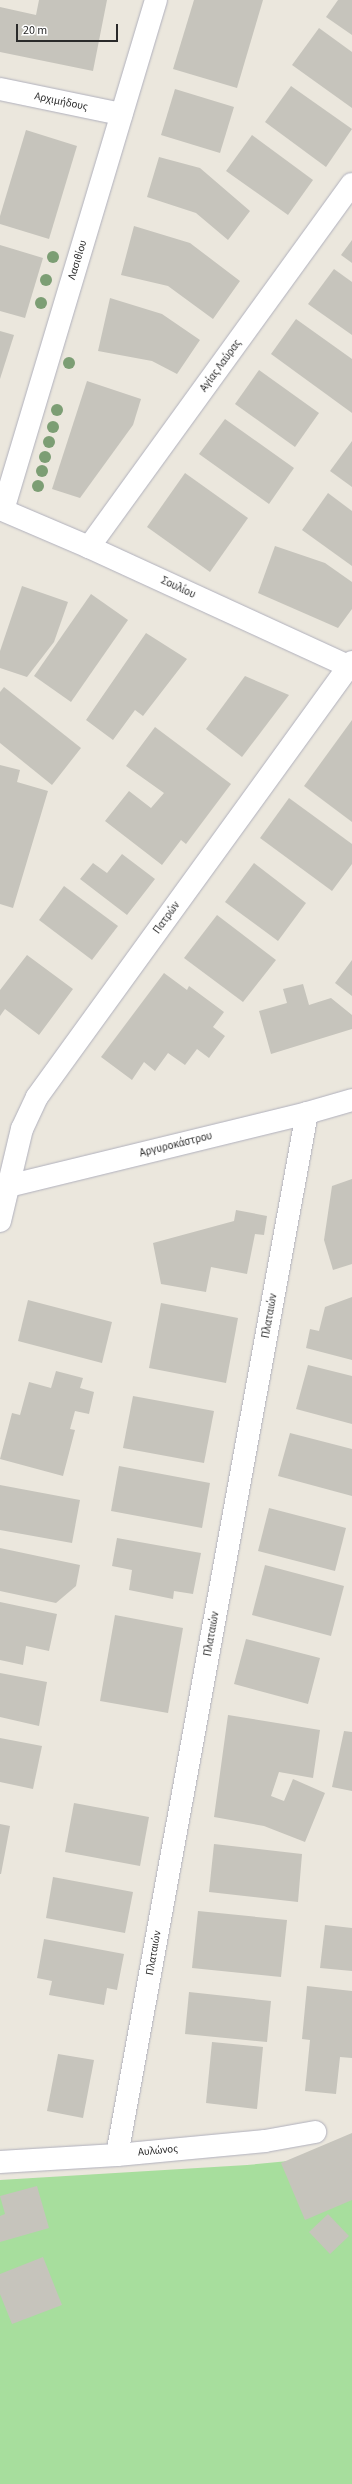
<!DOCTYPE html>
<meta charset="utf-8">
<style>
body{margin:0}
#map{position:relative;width:352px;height:2484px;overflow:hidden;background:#ebe7dd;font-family:"Source Sans 3",sans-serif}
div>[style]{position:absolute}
.green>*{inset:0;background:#a7de9d}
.building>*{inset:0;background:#c6c4bc}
.roads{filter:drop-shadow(0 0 1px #b0b0bc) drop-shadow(0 0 1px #b0b0bc)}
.street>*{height:22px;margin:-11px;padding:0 11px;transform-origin:11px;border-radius:11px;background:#fff}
.secondary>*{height:22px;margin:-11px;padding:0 11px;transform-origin:11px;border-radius:11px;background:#fff}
.trees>*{width:12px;height:12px;margin:-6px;border-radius:50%;background:#7c9e74}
span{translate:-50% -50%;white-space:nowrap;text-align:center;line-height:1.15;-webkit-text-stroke:4px #fff;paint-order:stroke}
.street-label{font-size:11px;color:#2a2a2a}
.scale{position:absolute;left:16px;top:24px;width:102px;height:18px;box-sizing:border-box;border:2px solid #2a2a2a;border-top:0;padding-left:5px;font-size:12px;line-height:14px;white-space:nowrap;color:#2a2a2a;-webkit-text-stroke:3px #fff;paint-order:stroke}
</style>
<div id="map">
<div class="green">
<i style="clip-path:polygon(352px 2155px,352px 2484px,0 2484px,0 2180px,247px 2165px)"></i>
</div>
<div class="building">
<i style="clip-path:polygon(39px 0,107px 0,93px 71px,0 52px,0 7px,36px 15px)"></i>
<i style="clip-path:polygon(194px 0,263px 0,237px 88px,173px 69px)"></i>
<i style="clip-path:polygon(338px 0,352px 0,352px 35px,326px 17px)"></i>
<i style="clip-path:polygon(319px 28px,352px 52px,352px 108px,292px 65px)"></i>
<i style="clip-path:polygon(291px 86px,352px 129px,326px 167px,265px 122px)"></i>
<i style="clip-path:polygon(175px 89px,234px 107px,220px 153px,161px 135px)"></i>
<i style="clip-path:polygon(26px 130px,77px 146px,49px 239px,0 224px,0 216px)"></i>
<i style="clip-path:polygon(252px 135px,313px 180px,288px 215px,226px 171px)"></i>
<i style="clip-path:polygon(159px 157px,200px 168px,250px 211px,228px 240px,196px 213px,147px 197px)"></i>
<i style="clip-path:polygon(134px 226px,190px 243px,240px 281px,213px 319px,168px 286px,121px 275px)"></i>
<i style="clip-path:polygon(352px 240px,352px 263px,341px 255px)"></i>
<i style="clip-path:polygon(0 245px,43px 258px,25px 318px,0 311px)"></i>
<i style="clip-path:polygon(334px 269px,352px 282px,352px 335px,308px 304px)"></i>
<i style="clip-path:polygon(110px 298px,162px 314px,200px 340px,177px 374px,152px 361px,98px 351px)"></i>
<i style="clip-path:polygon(296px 319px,352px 359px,352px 413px,271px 354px)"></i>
<i style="clip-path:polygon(0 331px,14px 335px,0 379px)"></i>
<i style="clip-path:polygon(259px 370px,319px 413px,295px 447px,235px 404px)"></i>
<i style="clip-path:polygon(87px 381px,141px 399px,133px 425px,80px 498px,52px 489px)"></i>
<i style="clip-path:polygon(225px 419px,294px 468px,269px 504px,199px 454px)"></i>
<i style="clip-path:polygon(352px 441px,352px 487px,330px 471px)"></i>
<i style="clip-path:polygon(185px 473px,248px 518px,210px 572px,147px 527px)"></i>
<i style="clip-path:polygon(328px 493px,352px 511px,352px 566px,302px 530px)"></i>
<i style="clip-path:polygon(275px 546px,325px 563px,352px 582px,352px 609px,338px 628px,258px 593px)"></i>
<i style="clip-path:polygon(22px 586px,68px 602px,54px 642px,27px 677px,0 668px,0 651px)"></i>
<i style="clip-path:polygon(91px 594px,128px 620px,71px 702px,34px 676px)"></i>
<i style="clip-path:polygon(146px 633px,187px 659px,143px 716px,135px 710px,113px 740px,86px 720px)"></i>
<i style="clip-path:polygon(245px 676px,289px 695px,242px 757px,206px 729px)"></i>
<i style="clip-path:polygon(4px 687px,81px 748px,52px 785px,0 743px,0 692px)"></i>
<i style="clip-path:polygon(352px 720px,352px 822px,304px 786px)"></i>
<i style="clip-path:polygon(155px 727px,231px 784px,186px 844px,181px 840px,162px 865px,105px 821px,129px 791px,151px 808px,164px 793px,126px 766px)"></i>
<i style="clip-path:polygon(0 765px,20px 770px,17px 782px,48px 791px,13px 908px,0 904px)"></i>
<i style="clip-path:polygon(289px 798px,352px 844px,352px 864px,332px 891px,260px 838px)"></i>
<i style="clip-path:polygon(122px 854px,155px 879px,127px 915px,80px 879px,93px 863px,107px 873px)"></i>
<i style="clip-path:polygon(254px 863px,306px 903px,278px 941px,225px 902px)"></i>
<i style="clip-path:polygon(64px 886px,118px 926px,92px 960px,39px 920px)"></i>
<i style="clip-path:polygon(217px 915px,276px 960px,243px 1002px,184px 958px)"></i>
<i style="clip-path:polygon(27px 955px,73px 989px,39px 1035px,5px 1009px,0 1016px,0 990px)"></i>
<i style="clip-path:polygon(352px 960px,352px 996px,335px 983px)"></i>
<i style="clip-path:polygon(164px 973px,187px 990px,189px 986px,224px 1012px,213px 1027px,225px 1036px,209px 1058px,197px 1049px,185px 1065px,168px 1053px,155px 1071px,144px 1062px,132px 1080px,101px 1057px)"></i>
<i style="clip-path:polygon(303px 984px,309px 1005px,331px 998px,352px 1015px,352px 1029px,271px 1054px,259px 1011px,287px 1003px,283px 989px)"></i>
<i style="clip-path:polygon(352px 1179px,352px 1264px,333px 1270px,324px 1240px,332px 1186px)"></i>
<i style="clip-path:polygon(236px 1210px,267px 1216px,264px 1235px,255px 1234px,247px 1274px,211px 1267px,206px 1292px,161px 1284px,153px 1243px,234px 1221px)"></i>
<i style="clip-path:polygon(352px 1297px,352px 1360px,306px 1348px,310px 1329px,319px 1331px,325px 1307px)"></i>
<i style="clip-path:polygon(28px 1300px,112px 1322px,102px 1363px,18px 1341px)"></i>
<i style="clip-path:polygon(161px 1303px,238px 1318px,226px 1383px,149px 1368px)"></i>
<i style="clip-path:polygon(308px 1365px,352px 1376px,352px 1424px,296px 1409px)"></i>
<i style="clip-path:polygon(56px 1371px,83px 1378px,80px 1388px,94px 1392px,89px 1414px,75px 1411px,70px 1429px,75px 1430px,63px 1476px,0 1459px,12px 1413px,20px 1415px,29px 1382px,51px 1388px)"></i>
<i style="clip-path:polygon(133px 1396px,214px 1411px,204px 1463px,123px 1448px)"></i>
<i style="clip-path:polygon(290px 1433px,352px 1449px,352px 1496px,278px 1476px)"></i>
<i style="clip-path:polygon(119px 1466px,210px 1483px,202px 1528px,111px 1511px)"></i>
<i style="clip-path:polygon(0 1485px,80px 1500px,72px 1543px,0 1530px)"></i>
<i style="clip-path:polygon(269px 1508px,346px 1528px,335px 1571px,258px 1551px)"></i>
<i style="clip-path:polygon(117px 1538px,201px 1553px,193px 1594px,174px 1591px,173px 1599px,129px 1590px,132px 1570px,112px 1566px)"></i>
<i style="clip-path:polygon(0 1548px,80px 1565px,76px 1586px,56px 1603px,0 1591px)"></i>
<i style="clip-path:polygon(265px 1565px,344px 1586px,331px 1636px,252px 1615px)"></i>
<i style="clip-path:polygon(0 1602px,57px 1614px,49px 1651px,26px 1646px,23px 1665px,0 1660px)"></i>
<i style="clip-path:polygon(115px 1615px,183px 1628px,168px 1713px,100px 1701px)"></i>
<i style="clip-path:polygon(246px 1639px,320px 1658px,308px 1704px,234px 1684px)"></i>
<i style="clip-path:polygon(0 1673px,47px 1682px,39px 1726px,0 1717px)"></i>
<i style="clip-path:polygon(228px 1715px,320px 1730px,313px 1778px,279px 1772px,271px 1796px,284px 1801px,293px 1779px,325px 1793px,305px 1842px,264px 1826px,214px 1817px)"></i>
<i style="clip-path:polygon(344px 1731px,352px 1732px,352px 1791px,332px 1787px)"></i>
<i style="clip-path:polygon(0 1738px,42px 1746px,33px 1789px,0 1782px)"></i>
<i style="clip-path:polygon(74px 1803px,149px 1817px,140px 1866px,65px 1852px)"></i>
<i style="clip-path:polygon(0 1824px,10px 1826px,1px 1874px,0 1874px)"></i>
<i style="clip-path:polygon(214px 1844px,302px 1854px,298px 1902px,209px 1892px)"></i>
<i style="clip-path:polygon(53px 1877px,133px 1892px,125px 1933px,46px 1918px)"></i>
<i style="clip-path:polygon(198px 1911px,287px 1920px,281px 1977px,192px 1968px)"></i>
<i style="clip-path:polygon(325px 1925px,352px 1928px,352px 1971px,320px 1968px)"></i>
<i style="clip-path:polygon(44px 1939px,124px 1954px,117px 1990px,107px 1988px,104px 2005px,49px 1995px,52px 1981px,37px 1978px)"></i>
<i style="clip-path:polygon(307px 1986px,352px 1991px,352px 2058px,340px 2057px,336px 2094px,305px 2091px,310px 2040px,302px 2039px)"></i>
<i style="clip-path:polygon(189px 1992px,271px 2001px,267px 2042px,185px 2034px)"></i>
<i style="clip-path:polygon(212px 2042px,263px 2047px,257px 2109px,206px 2103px)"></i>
<i style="clip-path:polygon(58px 2054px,94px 2060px,83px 2118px,47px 2111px)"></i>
<i style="clip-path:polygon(352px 2133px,352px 2200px,305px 2220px,281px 2163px)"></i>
<i style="clip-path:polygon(37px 2186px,49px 2228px,0 2242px,0 2216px,5px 2214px,0 2196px)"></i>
<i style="clip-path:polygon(328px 2214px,349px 2236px,330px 2254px,309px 2232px)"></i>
<i style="clip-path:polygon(43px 2257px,62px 2305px,12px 2324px,0 2294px,0 2274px)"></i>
</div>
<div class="roads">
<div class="street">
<i style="left:0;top:89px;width:124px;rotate:11.7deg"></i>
<i style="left:89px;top:547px;width:448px;rotate:-54.1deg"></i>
<i style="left:0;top:1188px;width:316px;rotate:-13.7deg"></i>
<i style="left:307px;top:1113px;width:47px;rotate:-16.1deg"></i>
<i style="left:0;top:1221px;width:95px;rotate:-76.6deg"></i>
<i style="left:22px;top:1129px;width:35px;rotate:-65deg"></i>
<i style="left:37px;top:1097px;width:537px;rotate:-54.09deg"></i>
<i style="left:117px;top:2155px;width:1059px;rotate:-79.67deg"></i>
<i style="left:0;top:2162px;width:117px;rotate:-3.4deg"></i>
<i style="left:117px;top:2155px;width:149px;rotate:-5.4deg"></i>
<i style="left:265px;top:2141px;width:51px;rotate:-10.2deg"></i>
</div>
<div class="secondary">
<i style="left:0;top:509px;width:97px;rotate:23.1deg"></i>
<i style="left:89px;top:547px;width:289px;rotate:24.7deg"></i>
<i style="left:3px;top:510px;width:532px;rotate:-73.3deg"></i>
</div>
</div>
<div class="trees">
<i style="left:53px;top:257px"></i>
<i style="left:46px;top:280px"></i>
<i style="left:41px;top:303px"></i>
<i style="left:69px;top:363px"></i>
<i style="left:57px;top:410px"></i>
<i style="left:53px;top:427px"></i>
<i style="left:49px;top:442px"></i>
<i style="left:45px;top:457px"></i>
<i style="left:42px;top:471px"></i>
<i style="left:38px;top:486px"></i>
</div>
<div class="street-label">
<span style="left:61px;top:102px;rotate:12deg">Αρχιμήδους</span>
<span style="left:78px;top:260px;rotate:-73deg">Λασιθίου</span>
<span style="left:221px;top:366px;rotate:-54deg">Αγίας Λαύρας</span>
<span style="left:178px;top:588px;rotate:25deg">Σουλίου</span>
<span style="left:167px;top:918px;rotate:-54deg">Πατρών</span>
<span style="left:176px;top:1145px;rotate:-14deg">Αργυροκάστρου</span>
<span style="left:270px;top:1316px;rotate:-80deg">Πλαταιών</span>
<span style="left:212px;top:1634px;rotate:-80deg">Πλαταιών</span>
<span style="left:154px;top:1953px;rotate:-80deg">Πλαταιών</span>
<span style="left:158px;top:2151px;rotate:-5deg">Αυλώνος</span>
</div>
<div class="scale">20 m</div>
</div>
